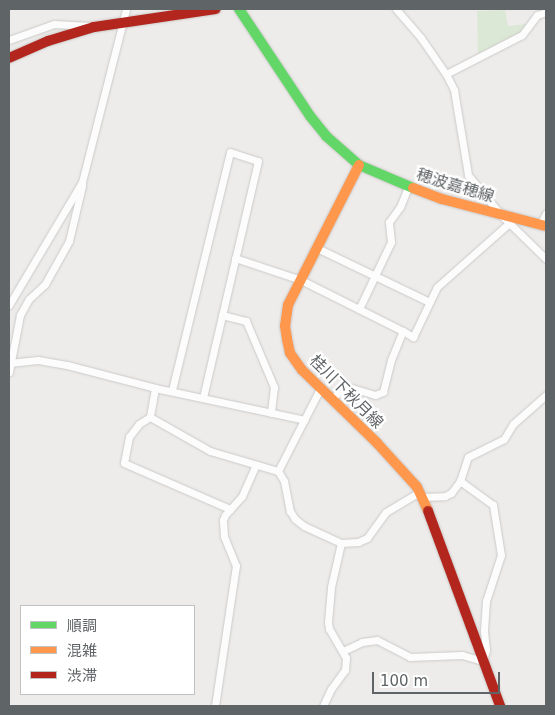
<!DOCTYPE html>
<meta charset="utf-8">
<style>
body{margin:0}
#map{position:relative;width:555px;height:715px;overflow:hidden;background:#eeecea;font-family:"DejaVu Sans","Noto Sans JP",sans-serif}
div>[style]{position:absolute}
.green>*{inset:0;background:#dce8d6}
.roads{filter:drop-shadow(0 0 1px #cbcac9) drop-shadow(0 0 1px #cbcac9)}
.street>*{height:7px;margin:-3.5px;padding:0 3.5px;transform-origin:3.5px;border-radius:3.5px;background:#fcfcfc}
.fast>*{height:10px;margin:-5px;padding:0 5px;transform-origin:5px;border-radius:5px;background:#63d668}
.slow>*{height:10px;margin:-5px;padding:0 5px;transform-origin:5px;border-radius:5px;background:#ff974d}
.jam>*{height:10px;margin:-5px;padding:0 5px;transform-origin:5px;border-radius:5px;background:#b3261e}
span{translate:-50% -50%;white-space:nowrap;text-align:center;line-height:1.15;-webkit-text-stroke:4.5px #fff;paint-order:stroke}
.street-label{font-size:16px;color:#5f6466}
.frame{position:absolute;inset:0;border:10px solid #5f6466;pointer-events:none}
.legend{position:absolute;left:20px;top:605px;width:175px;height:90px;box-sizing:border-box;background:#fff;border:1px solid #bfc1c2;margin:0;padding:6px 9px;list-style:none;font-size:15px;color:#5f6466}
.legend li{display:flex;align-items:center;gap:10px;height:25px}
.legend b{width:25px;border:1px solid #bfc1c2}
.scale{position:absolute;left:372px;top:672px;width:128px;height:22px;box-sizing:border-box;border:2px solid #5f6466;border-top:0;padding-left:6px;font-size:15px;line-height:18px;white-space:nowrap;color:#5f6466;-webkit-text-stroke:4px #fff;paint-order:stroke}
</style>
<div id="map">
<div class="green">
<i style="clip-path:polygon(505px 10px,508px 26px,527px 24px,520px 33px,478px 54px,477px 11px)"></i>
</div>
<div class="roads">
<div class="street">
<i style="left:396px;top:9px;width:38px;rotate:49deg"></i>
<i style="left:421px;top:38px;width:44px;rotate:55.2deg"></i>
<i style="left:446px;top:74px;width:18px;rotate:63deg"></i>
<i style="left:454px;top:90px;width:86px;rotate:80.6deg"></i>
<i style="left:468px;top:175px;width:53px;rotate:50.3deg"></i>
<i style="left:502px;top:216px;width:62px;rotate:44.3deg"></i>
<i style="left:9px;top:40px;width:48px;rotate:-19.6deg"></i>
<i style="left:54px;top:24px;width:37px;rotate:3deg"></i>
<i style="left:446px;top:74px;width:85px;rotate:-27.2deg"></i>
<i style="left:522px;top:35px;width:25px;rotate:-53deg"></i>
<i style="left:537px;top:15px;width:9px;rotate:-18deg"></i>
<i style="left:540px;top:225px;width:13px;rotate:-63deg"></i>
<i style="left:317px;top:248px;width:124px;rotate:25.7deg"></i>
<i style="left:235px;top:258px;width:70px;rotate:18.4deg"></i>
<i style="left:301px;top:280px;width:114px;rotate:26.6deg"></i>
<i style="left:9px;top:305px;width:143px;rotate:-59.3deg"></i>
<i style="left:82px;top:182px;width:179px;rotate:-75.7deg"></i>
<i style="left:359px;top:309px;width:74px;rotate:-64.5deg"></i>
<i style="left:391px;top:242px;width:20px;rotate:-96deg"></i>
<i style="left:389px;top:222px;width:19px;rotate:-54deg"></i>
<i style="left:400px;top:207px;width:22px;rotate:-68deg"></i>
<i style="left:222px;top:315px;width:25px;rotate:14deg"></i>
<i style="left:246px;top:321px;width:72px;rotate:67deg"></i>
<i style="left:274px;top:387px;width:26px;rotate:97deg"></i>
<i style="left:9px;top:363px;width:29px;rotate:-6deg"></i>
<i style="left:38px;top:360px;width:29px;rotate:10deg"></i>
<i style="left:67px;top:365px;width:91px;rotate:14.6deg"></i>
<i style="left:155px;top:388px;width:153px;rotate:12deg"></i>
<i style="left:9px;top:372px;width:58px;rotate:-79.1deg"></i>
<i style="left:20px;top:315px;width:18px;rotate:-61deg"></i>
<i style="left:29px;top:299px;width:22px;rotate:-43deg"></i>
<i style="left:45px;top:284px;width:49px;rotate:-60.8deg"></i>
<i style="left:69px;top:241px;width:57px;rotate:-76.7deg"></i>
<i style="left:155px;top:388px;width:29px;rotate:100deg"></i>
<i style="left:150px;top:417px;width:69px;rotate:29.5deg"></i>
<i style="left:210px;top:451px;width:71px;rotate:16.4deg"></i>
<i style="left:278px;top:471px;width:12px;rotate:59deg"></i>
<i style="left:284px;top:481px;width:31px;rotate:79deg"></i>
<i style="left:290px;top:511px;width:9px;rotate:58deg"></i>
<i style="left:295px;top:519px;width:11px;rotate:38deg"></i>
<i style="left:304px;top:526px;width:41px;rotate:24.7deg"></i>
<i style="left:341px;top:543px;width:17px;rotate:-3deg"></i>
<i style="left:358px;top:542px;width:10px;rotate:-24deg"></i>
<i style="left:367px;top:538px;width:32px;rotate:-54deg"></i>
<i style="left:386px;top:512px;width:39px;rotate:-31deg"></i>
<i style="left:172px;top:390px;width:245px;rotate:-76.3deg"></i>
<i style="left:230px;top:152px;width:29px;rotate:18deg"></i>
<i style="left:258px;top:161px;width:242px;rotate:103.1deg"></i>
<i style="left:331px;top:399px;width:16px;rotate:-40deg"></i>
<i style="left:343px;top:389px;width:9px;rotate:-6deg"></i>
<i style="left:352px;top:388px;width:24px;rotate:17deg"></i>
<i style="left:375px;top:395px;width:9px;rotate:-21deg"></i>
<i style="left:383px;top:392px;width:33px;rotate:-76deg"></i>
<i style="left:391px;top:360px;width:31px;rotate:-68deg"></i>
<i style="left:403px;top:331px;width:12px;rotate:31deg"></i>
<i style="left:413px;top:337px;width:55px;rotate:-64.4deg"></i>
<i style="left:437px;top:287px;width:96px;rotate:-41.6deg"></i>
<i style="left:150px;top:417px;width:13px;rotate:148deg"></i>
<i style="left:139px;top:424px;width:16px;rotate:128deg"></i>
<i style="left:129px;top:437px;width:26px;rotate:101deg"></i>
<i style="left:124px;top:463px;width:116px;rotate:23.5deg"></i>
<i style="left:278px;top:471px;width:92px;rotate:-62.9deg"></i>
<i style="left:421px;top:497px;width:24px;rotate:-2deg"></i>
<i style="left:445px;top:496px;width:7px;rotate:-27deg"></i>
<i style="left:451px;top:493px;width:15px;rotate:-53deg"></i>
<i style="left:460px;top:481px;width:25px;rotate:-72deg"></i>
<i style="left:468px;top:457px;width:40px;rotate:-26.6deg"></i>
<i style="left:504px;top:439px;width:17px;rotate:-59deg"></i>
<i style="left:513px;top:424px;width:44px;rotate:-41.3deg"></i>
<i style="left:343px;top:651px;width:21px;rotate:-25deg"></i>
<i style="left:362px;top:642px;width:15px;rotate:-8deg"></i>
<i style="left:377px;top:640px;width:37px;rotate:27deg"></i>
<i style="left:410px;top:657px;width:52px;rotate:-2.2deg"></i>
<i style="left:462px;top:655px;width:22px;rotate:16deg"></i>
<i style="left:483px;top:661px;width:11px;rotate:-75deg"></i>
<i style="left:486px;top:650px;width:20px;rotate:-96deg"></i>
<i style="left:484px;top:630px;width:29px;rotate:-86deg"></i>
<i style="left:486px;top:601px;width:48px;rotate:-71.9deg"></i>
<i style="left:501px;top:555px;width:51px;rotate:-99.1deg"></i>
<i style="left:493px;top:505px;width:41px;rotate:-144deg"></i>
<i style="left:215px;top:706px;width:142px;rotate:-81.5deg"></i>
<i style="left:236px;top:566px;width:32px;rotate:-112deg"></i>
<i style="left:224px;top:536px;width:16px;rotate:-94deg"></i>
<i style="left:223px;top:520px;width:5px;rotate:-68deg"></i>
<i style="left:225px;top:515px;width:25px;rotate:-48deg"></i>
<i style="left:242px;top:496px;width:34px;rotate:-66deg"></i>
<i style="left:323px;top:706px;width:19px;rotate:-65deg"></i>
<i style="left:331px;top:689px;width:24px;rotate:-54deg"></i>
<i style="left:345px;top:670px;width:12px;rotate:-85deg"></i>
<i style="left:346px;top:658px;width:34px;rotate:-120deg"></i>
<i style="left:329px;top:629px;width:7px;rotate:-98deg"></i>
<i style="left:328px;top:622px;width:35px;rotate:-85deg"></i>
<i style="left:331px;top:587px;width:45px;rotate:-77.2deg"></i>
</div>
<div class="fast">
<i style="left:239px;top:9px;width:128px;rotate:56.4deg"></i>
<i style="left:310px;top:116px;width:26px;rotate:51deg"></i>
<i style="left:326px;top:136px;width:44px;rotate:41.3deg"></i>
<i style="left:359px;top:165px;width:59px;rotate:23.1deg"></i>
</div>
<div class="slow">
<i style="left:359px;top:165px;width:157px;rotate:116.9deg"></i>
<i style="left:288px;top:305px;width:21px;rotate:98deg"></i>
<i style="left:285px;top:326px;width:13px;rotate:81deg"></i>
<i style="left:287px;top:339px;width:14px;rotate:78deg"></i>
<i style="left:290px;top:353px;width:21px;rotate:55deg"></i>
<i style="left:302px;top:370px;width:105px;rotate:44.2deg"></i>
<i style="left:377px;top:443px;width:59px;rotate:47.7deg"></i>
<i style="left:417px;top:487px;width:26px;rotate:65deg"></i>
<i style="left:413px;top:188px;width:31px;rotate:21deg"></i>
<i style="left:442px;top:199px;width:107px;rotate:14.6deg"></i>
</div>
<div class="jam">
<i style="left:9px;top:58px;width:43px;rotate:-23.6deg"></i>
<i style="left:48px;top:41px;width:48px;rotate:-16.9deg"></i>
<i style="left:94px;top:27px;width:123px;rotate:-8.4deg"></i>
<i style="left:428px;top:511px;width:208px;rotate:69.7deg"></i>
</div>
</div>
<div class="street-label">
<span style="left:455px;top:186px;rotate:17deg">穂波嘉穂線</span>
<span style="left:346px;top:392px;rotate:45deg">桂川下秋月線</span>
</div>
<div class="frame"></div>
<ul class="legend">
<li><b style="height:6px;background:#63d668"></b>順調</li>
<li><b style="height:6px;background:#ff974d"></b>混雑</li>
<li><b style="height:6px;background:#b3261e"></b>渋滞</li>
</ul>
<div class="scale">100 m</div>
</div>
